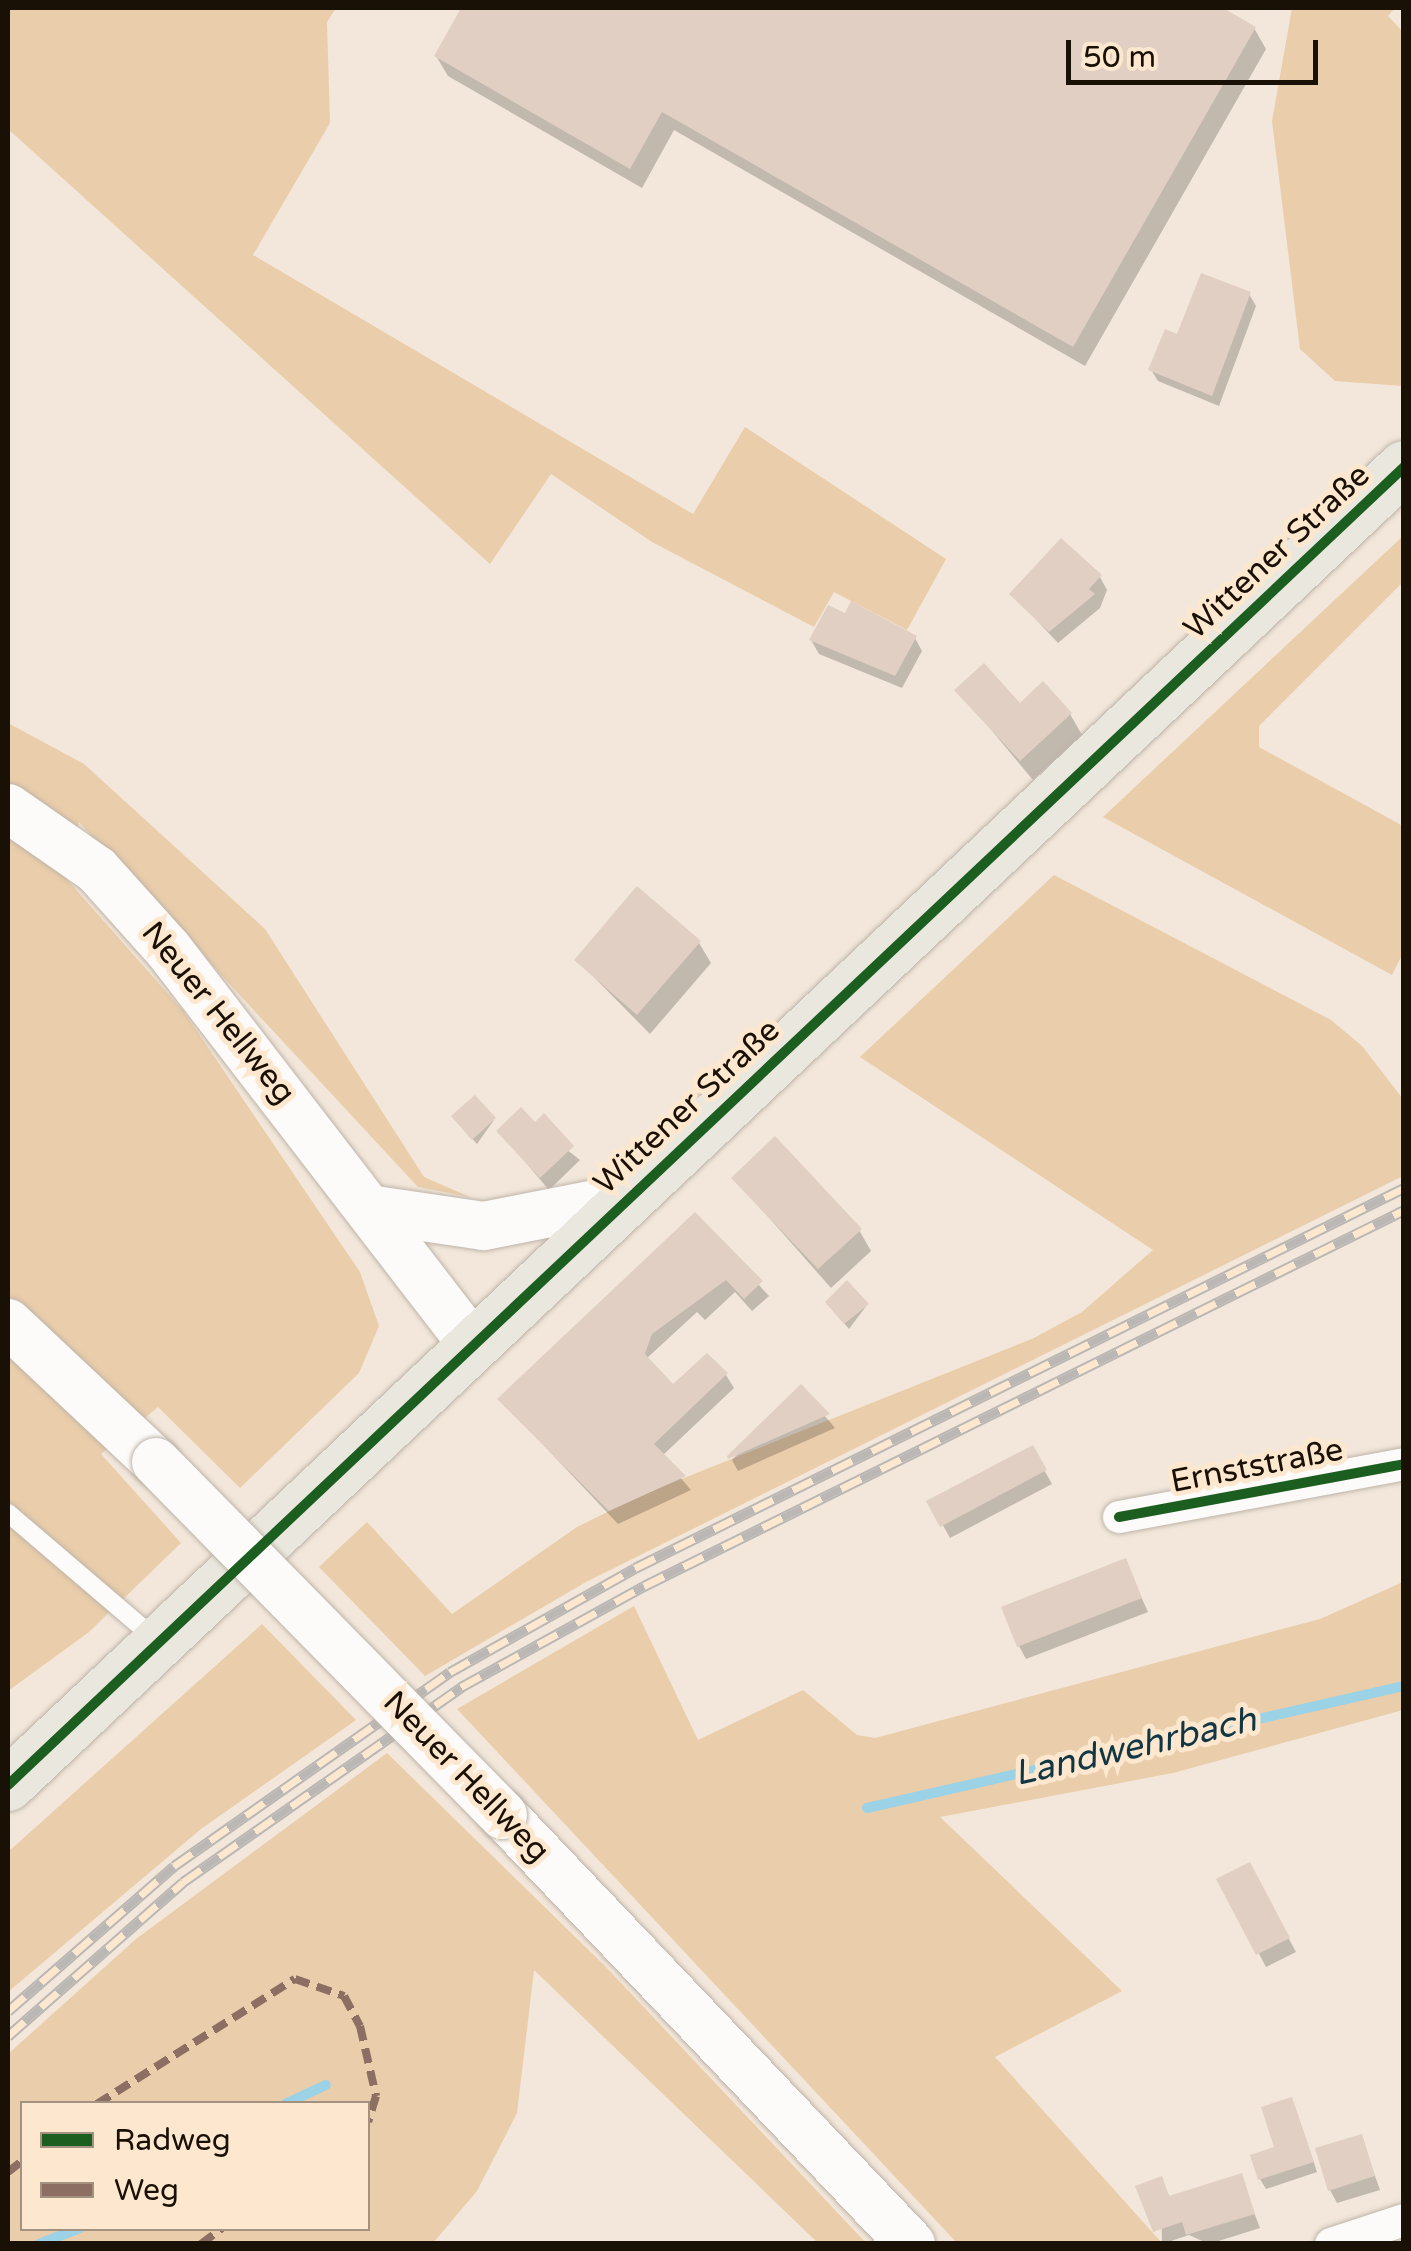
<!DOCTYPE html>
<meta charset="utf-8">
<style>
body{margin:0}
#map{position:relative;width:1411px;height:2251px;overflow:hidden;background:#f2e7da;font-family:"Varela Round",sans-serif}
div>[style]{position:absolute}
.green>*{inset:0;background:#eacdaa}
.shadow>*{inset:0;background:#0003}
.stream>*{height:10px;margin:-5px;padding:0 5px;transform-origin:5px;border-radius:5px;background:#9cd2e6}
.building>*{inset:0;background:#e0cfc2}
.roads{filter:drop-shadow(0 0 2px #beb4a9) drop-shadow(0 0 2px #beb4a9)}
.lane>*{height:18px;margin:-9px;padding:0 9px;transform-origin:9px;border-radius:9px;background:#fdfbf9}
.street>*{height:32px;margin:-16px;padding:0 16px;transform-origin:16px;border-radius:16px;background:#fdfbf9}
.secondary>*{height:48px;margin:-24px;padding:0 24px;transform-origin:24px;border-radius:24px;background:#fdfbf9}
.primary>*{height:52px;margin:-26px;padding:0 26px;transform-origin:26px;border-radius:26px;background:#eae7de}
.rail>*{height:11px;margin-top:-5.5px;transform-origin:0;background:repeating-linear-gradient(90deg,#fde8cf 0 22px,#bab7b4 0 44px);box-sizing:border-box;border-block:2px solid #bab7b4}
.bridges{filter:drop-shadow(0 0 2px #beb4a9) drop-shadow(0 0 2px #beb4a9)}
.secondary-bridge>*{height:48px;margin:-24px;padding:0 24px;transform-origin:24px;border-radius:24px;background:#fdfbf9}
.quiet>*{height:8px;margin-top:-4px;transform-origin:0;background:repeating-linear-gradient(90deg,#8d6e63 0 15px,transparent 0 23px)}
.cycleway>*{height:10px;margin:-5px;padding:0 5px;transform-origin:5px;border-radius:5px;background:#1b5e20}
span{translate:-50% -50%;white-space:nowrap;text-align:center;line-height:1.15;-webkit-text-stroke:10px #fde8cf;paint-order:stroke}
.street-label{font-size:32px;color:#191006}
.water-label{font-size:35px;color:#113745;font-style:italic}
.frame{position:absolute;inset:0;border:10px solid #191006;pointer-events:none}
.legend{position:absolute;left:20px;top:2101px;width:350px;height:130px;box-sizing:border-box;background:#fde8cf;border:2px solid #a2927f;margin:0;padding:12px 18px;list-style:none;font-size:30px;color:#191006}
.legend li{display:flex;align-items:center;gap:20px;height:50px}
.legend b{width:50px;border:2px solid #a2927f}
.scale{position:absolute;left:1066px;top:40px;width:252px;height:45px;box-sizing:border-box;border:5px solid #191006;border-top:0;padding-left:12px;font-size:30px;line-height:35px;white-space:nowrap;color:#191006;-webkit-text-stroke:8px #fde8cf;paint-order:stroke}
</style>
<div id="map">
<div class="green">
<i style="clip-path:polygon(8px 8px,336px 8px,327px 22px,330px 123px,253px 255px,693px 514px,745px 427px,946px 559px,907px 630px,834px 592px,814px 627px,652px 542px,551px 474px,490px 564px,8px 129px)"></i>
<i style="clip-path:polygon(1292px 8px,1395px 8px,1388px 16px,1403px 32px,1403px 386px,1335px 381px,1300px 349px,1272px 121px)"></i>
<i style="clip-path:polygon(1403px 536px,1403px 582px,1259px 726px,1259px 747px,1403px 826px,1403px 953px,1392px 975px,1103px 817px)"></i>
<i style="clip-path:polygon(8px 723px,84px 764px,265px 929px,424px 1177px,470px 1197px,418px 1187px,79px 822px,63px 875px,184px 1012px,360px 1272px,379px 1326px,359px 1373px,240px 1488px,158px 1407px,101px 1454px,181px 1543px,89px 1632px,8px 1691px)"></i>
<i style="clip-path:polygon(1054px 875px,1331px 1020px,1362px 1046px,1403px 1099px,1403px 1176px,586px 1582px,425px 1676px,319px 1567px,367px 1522px,452px 1614px,577px 1527px,644px 1494px,1034px 1338px,1082px 1312px,1153px 1250px,860px 1057px)"></i>
<i style="clip-path:polygon(1403px 1582px,1403px 1710px,1173px 1773px,940px 1817px,1122px 1991px,995px 2057px,1162px 2243px,957px 2243px,457px 1709px,634px 1606px,698px 1740px,803px 1690px,857px 1735px,875px 1738px,1320px 1619px)"></i>
<i style="clip-path:polygon(262px 1624px,356px 1720px,201px 1829px,8px 1992px,8px 1852px)"></i>
<i style="clip-path:polygon(evenodd,387px 1753px,605px 1966px,866px 2243px,818px 2243px,534px 1970px,517px 2113px,477px 2191px,433px 2243px,8px 2243px,8px 2054px,136px 1939px,387px 1753px,22px 2104px,368px 2104px,368px 2228px,22px 2228px,22px 2104px)"></i>
</div>
<div class="shadow">
<i style="clip-path:polygon(464px 8px,1218px 8px,1254px 28px,1266px 49px,1085px 366px,674px 130px,642px 188px,448px 76px,436px 56px)"></i>
<i style="clip-path:polygon(1249px 294px,1256px 306px,1219px 406px,1158px 381px,1151px 370px,1178px 337px)"></i>
<i style="clip-path:polygon(1100px 577px,1107px 590px,1100px 608px,1058px 643px,1012px 594px)"></i>
<i style="clip-path:polygon(846px 617px,915px 638px,922px 651px,902px 688px,819px 654px,811px 640px)"></i>
<i style="clip-path:polygon(958px 690px,1070px 714px,1082px 735px,1033px 780px)"></i>
<i style="clip-path:polygon(699px 943px,711px 963px,650px 1034px,577px 960px)"></i>
<i style="clip-path:polygon(494px 1120px,477px 1144px,457px 1122px)"></i>
<i style="clip-path:polygon(535px 1125px,580px 1160px,549px 1190px,499px 1131px)"></i>
<i style="clip-path:polygon(734px 1178px,859px 1230px,871px 1251px,831px 1288px)"></i>
<i style="clip-path:polygon(694px 1215px,769px 1296px,752px 1311px,735px 1292px,705px 1320px,697px 1312px,646px 1359px,673px 1388px,726px 1375px,734px 1388px,662px 1456px,691px 1490px,618px 1524px,500px 1399px)"></i>
<i style="clip-path:polygon(867px 1305px,849px 1329px,831px 1308px)"></i>
<i style="clip-path:polygon(801px 1388px,835px 1428px,738px 1471px,732px 1460px)"></i>
<i style="clip-path:polygon(1032px 1448px,1052px 1484px,950px 1538px,930px 1502px)"></i>
<i style="clip-path:polygon(1125px 1561px,1148px 1612px,1026px 1659px,1019px 1646px)"></i>
<i style="clip-path:polygon(1249px 1865px,1296px 1952px,1266px 1967px,1220px 1880px)"></i>
<i style="clip-path:polygon(1296px 2110px,1317px 2172px,1266px 2189px,1260px 2179px)"></i>
<i style="clip-path:polygon(1361px 2137px,1380px 2190px,1337px 2203px,1330px 2190px)"></i>
<i style="clip-path:polygon(1240px 2176px,1260px 2228px,1209px 2244px,1189px 2235px,1162px 2244px,1161px 2179px,1170px 2198px)"></i>
</div>
<div class="stream">
<i style="left:867px;top:1808px;width:551px;rotate:-12.8deg"></i>
<i style="left:285px;top:2104px;width:45px;rotate:-24.9deg"></i>
<i style="left:39px;top:2244px;width:44px;rotate:-21.3deg"></i>
</div>
<div class="building">
<i style="clip-path:polygon(461px 8px,1223px 8px,1256px 27px,1073px 347px,662px 112px,630px 169px,434px 56px)"></i>
<i style="clip-path:polygon(1201px 273px,1251px 292px,1212px 396px,1148px 370px,1165px 329px,1177px 334px)"></i>
<i style="clip-path:polygon(1061px 538px,1102px 575px,1089px 589px,1095px 594px,1049px 632px,1009px 594px)"></i>
<i style="clip-path:polygon(851px 601px,917px 636px,895px 676px,809px 640px,828px 605px,845px 613px)"></i>
<i style="clip-path:polygon(984px 663px,1020px 703px,1043px 681px,1072px 713px,1020px 761px,954px 690px)"></i>
<i style="clip-path:polygon(637px 886px,701px 941px,637px 1015px,574px 960px)"></i>
<i style="clip-path:polygon(475px 1095px,496px 1118px,472px 1140px,451px 1116px)"></i>
<i style="clip-path:polygon(521px 1107px,535px 1122px,544px 1113px,574px 1146px,540px 1178px,496px 1131px)"></i>
<i style="clip-path:polygon(775px 1136px,862px 1229px,818px 1269px,731px 1178px)"></i>
<i style="clip-path:polygon(695px 1212px,763px 1281px,744px 1299px,726px 1280px,652px 1334px,645px 1354px,673px 1384px,707px 1353px,728px 1373px,654px 1444px,686px 1476px,609px 1511px,497px 1399px)"></i>
<i style="clip-path:polygon(847px 1280px,869px 1304px,844px 1324px,825px 1302px)"></i>
<i style="clip-path:polygon(801px 1384px,830px 1414px,728px 1459px,727px 1456px)"></i>
<i style="clip-path:polygon(1033px 1445px,1047px 1470px,940px 1527px,926px 1501px)"></i>
<i style="clip-path:polygon(1126px 1558px,1142px 1598px,1017px 1647px,1001px 1607px)"></i>
<i style="clip-path:polygon(1250px 1862px,1290px 1938px,1256px 1955px,1216px 1879px)"></i>
<i style="clip-path:polygon(1292px 2097px,1314px 2162px,1258px 2180px,1250px 2155px,1274px 2147px,1261px 2107px)"></i>
<i style="clip-path:polygon(1362px 2134px,1375px 2176px,1328px 2191px,1315px 2148px)"></i>
<i style="clip-path:polygon(1242px 2173px,1255px 2214px,1186px 2235px,1182px 2222px,1153px 2232px,1135px 2186px,1162px 2176px,1169px 2196px)"></i>
</div>
<div class="roads">
<div class="lane">
<i style="left:8px;top:1513px;width:197px;rotate:40.5deg"></i>
</div>
<div class="street">
<i style="left:1119px;top:1517px;width:290px;rotate:-10.5deg"></i>
<i style="left:1331px;top:2244px;width:77px;rotate:-18.2deg"></i>
</div>
<div class="secondary">
<i style="left:8px;top:808px;width:108px;rotate:34.9deg"></i>
<i style="left:97px;top:870px;width:106px;rotate:48.1deg"></i>
<i style="left:168px;top:949px;width:498px;rotate:52.4deg"></i>
<i style="left:375px;top:1210px;width:110px;rotate:8.4deg"></i>
<i style="left:484px;top:1226px;width:145px;rotate:-11.2deg"></i>
<i style="left:8px;top:1323px;width:203px;rotate:43.2deg"></i>
<i style="left:503px;top:1815px;width:592px;rotate:46.44deg"></i>
</div>
<div class="primary">
<i style="left:8px;top:1785px;width:1920px;rotate:-43.35deg"></i>
</div>
</div>
<div class="rail">
<i style="left:8px;top:2011px;width:220px;rotate:-41.1deg"></i>
<i style="left:174px;top:1866px;width:337px;rotate:-35.1deg"></i>
<i style="left:450px;top:1672px;width:212px;rotate:-29.3deg"></i>
<i style="left:635px;top:1568px;width:858px;rotate:-26.3deg"></i>
<i style="left:8px;top:2036px;width:233px;rotate:-41.3deg"></i>
<i style="left:183px;top:1882px;width:340px;rotate:-35deg"></i>
<i style="left:461px;top:1687px;width:209px;rotate:-28.9deg"></i>
<i style="left:644px;top:1586px;width:848px;rotate:-26.32deg"></i>
</div>
<div class="bridges">
<div class="secondary-bridge">
<i style="left:156px;top:1462px;width:495px;rotate:45.5deg"></i>
</div>
</div>
<div class="quiet">
<i style="left:97px;top:2104px;width:234px;rotate:-32.3deg"></i>
<i style="left:295px;top:1979px;width:52px;rotate:19.1deg"></i>
<i style="left:344px;top:1996px;width:34px;rotate:62deg"></i>
<i style="left:360px;top:2026px;width:72px;rotate:77.1deg"></i>
<i style="left:376px;top:2096px;width:27px;rotate:107deg"></i>
<i style="left:8px;top:2172px;width:18px;rotate:-38deg"></i>
<i style="left:201px;top:2244px;width:26px;rotate:-37deg"></i>
</div>
<div class="cycleway">
<i style="left:1119px;top:1517px;width:290px;rotate:-10.5deg"></i>
<i style="left:8px;top:1785px;width:1920px;rotate:-43.35deg"></i>
</div>
<div class="street-label">
<span style="left:1277px;top:552px;rotate:-43deg">Wittener Straße</span>
<span style="left:218px;top:1013px;rotate:51deg">Neuer Hellweg</span>
<span style="left:687px;top:1107px;rotate:-43deg">Wittener Straße</span>
<span style="left:1257px;top:1466px;rotate:-11deg">Ernststraße</span>
<span style="left:466px;top:1777px;rotate:46deg">Neuer Hellweg</span>
</div>
<div class="water-label">
<span style="left:1135px;top:1747px;rotate:-13deg">Landwehrbach</span>
</div>
<div class="frame"></div>
<ul class="legend">
<li><b style="height:12px;background:#1b5e20"></b>Radweg</li>
<li><b style="height:12px;background:#8d6e63"></b>Weg</li>
</ul>
<div class="scale">50 m</div>
</div>
